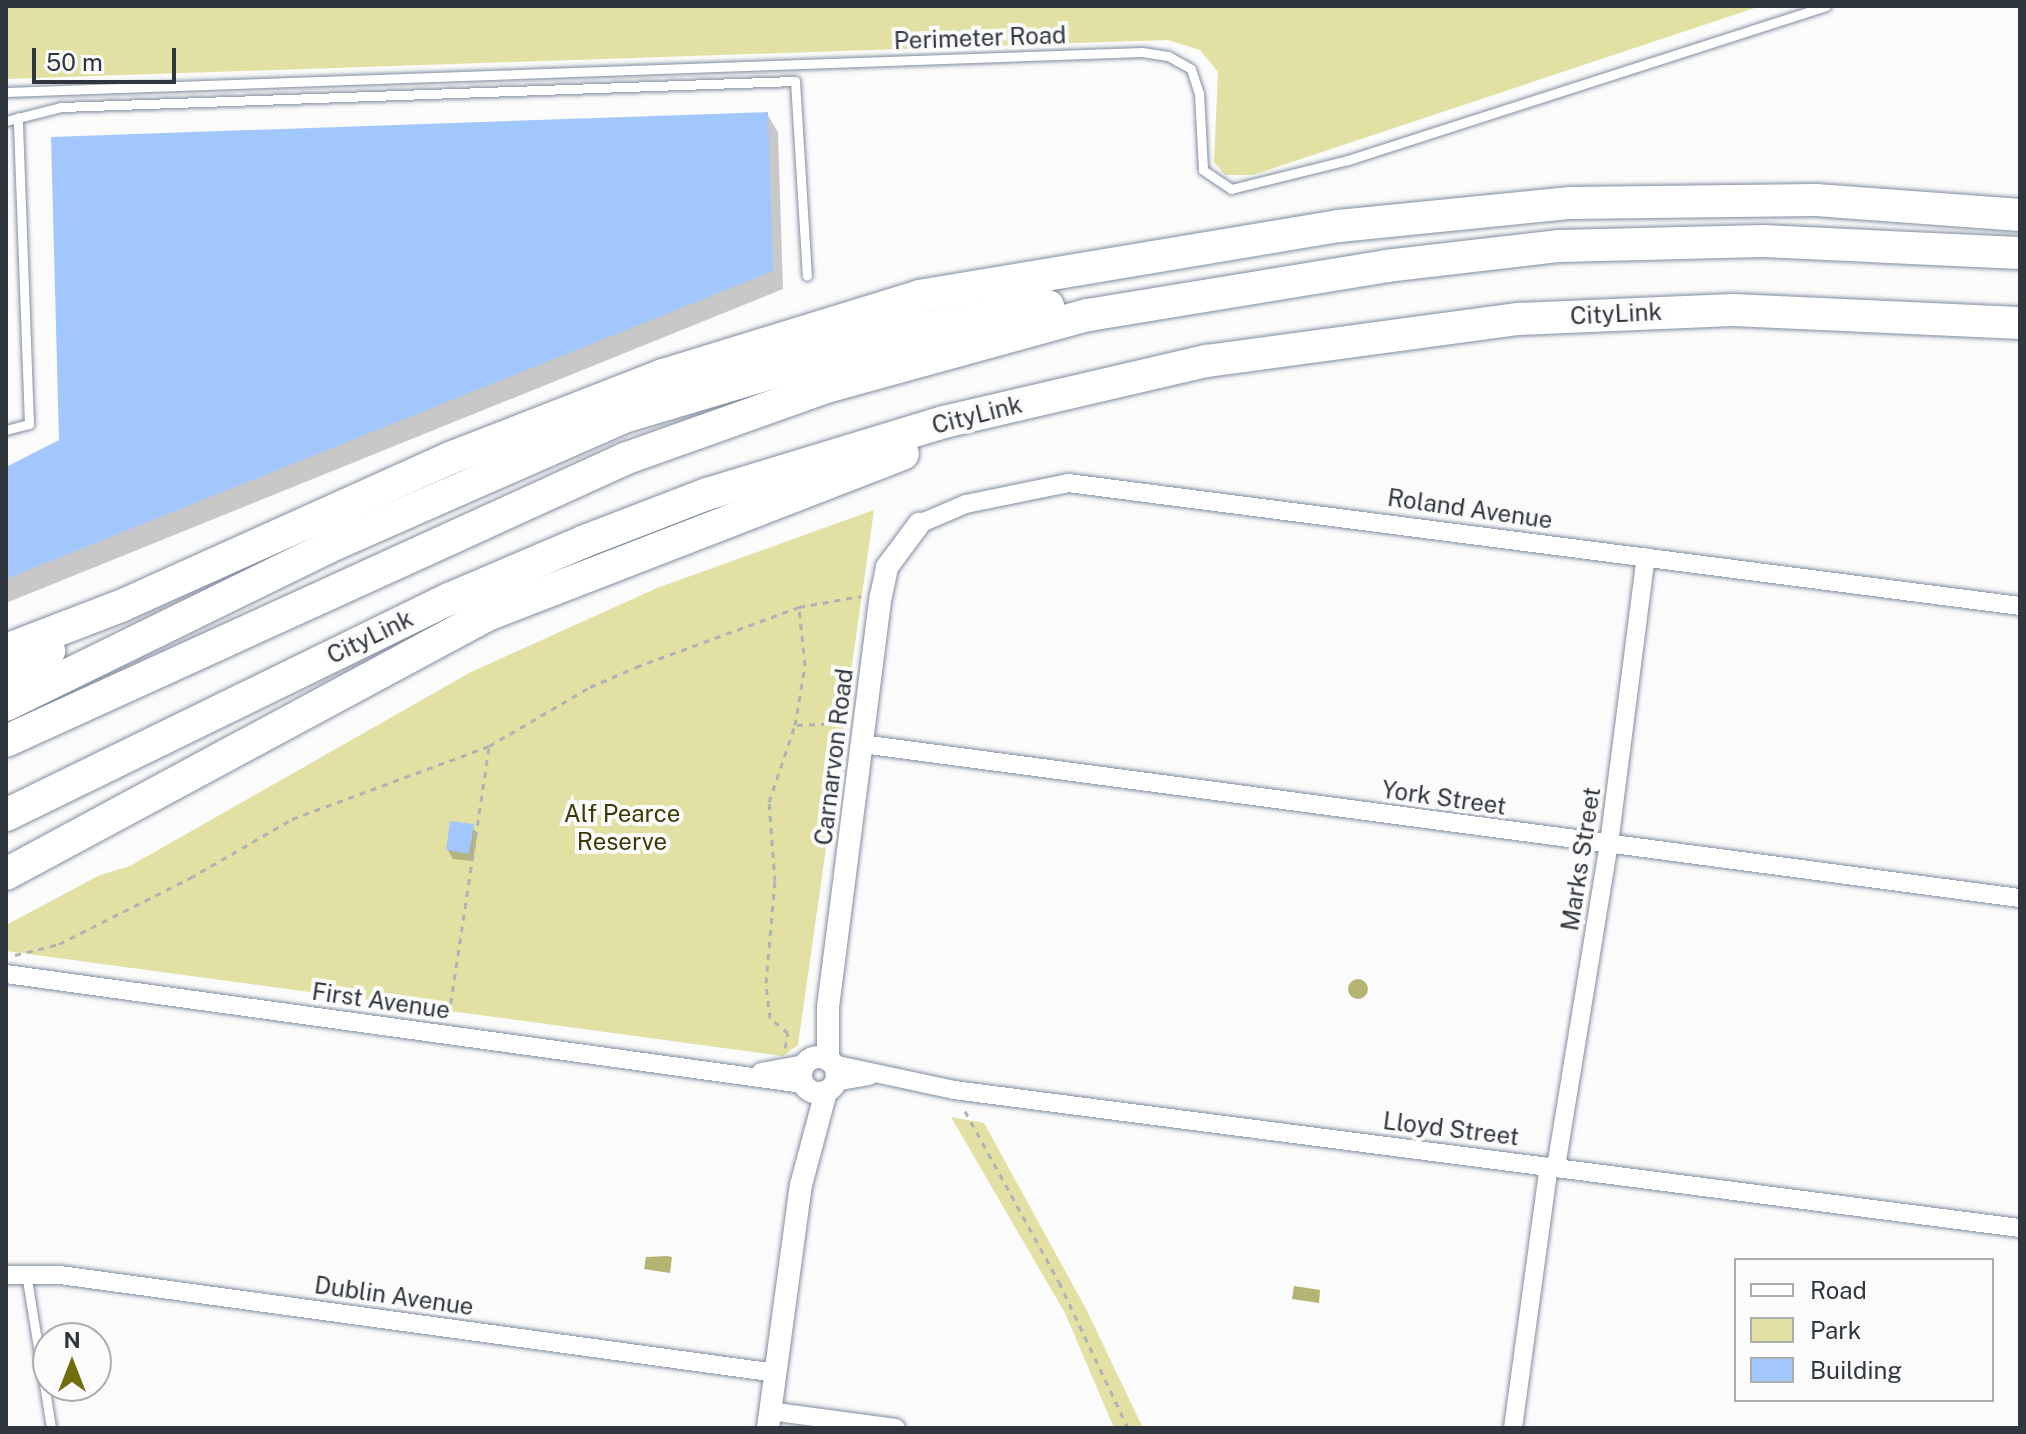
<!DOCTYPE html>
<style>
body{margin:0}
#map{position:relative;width:2026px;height:1434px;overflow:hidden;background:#fbfbfb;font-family:"Public Sans",sans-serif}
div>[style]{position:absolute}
.green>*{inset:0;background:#e2e1a3}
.water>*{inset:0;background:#b4b372}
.round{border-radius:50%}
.shadow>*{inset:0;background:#0003}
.building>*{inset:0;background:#a1c7fc}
.path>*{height:3px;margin-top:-1.5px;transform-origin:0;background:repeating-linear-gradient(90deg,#b0b2b5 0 6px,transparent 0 12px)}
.roads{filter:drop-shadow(0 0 2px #808d9f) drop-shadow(0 0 2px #808d9f)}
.service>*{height:9px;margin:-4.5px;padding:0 4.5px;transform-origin:4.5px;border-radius:4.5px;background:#fff}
.minor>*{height:18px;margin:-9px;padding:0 9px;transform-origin:9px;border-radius:9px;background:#fff}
.tertiary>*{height:22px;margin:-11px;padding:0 11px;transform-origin:11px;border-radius:11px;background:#fff}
.tertiary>.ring{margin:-11px;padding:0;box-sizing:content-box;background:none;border:22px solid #fff;border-radius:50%}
.motorway>*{height:32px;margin:-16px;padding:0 16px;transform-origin:16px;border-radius:16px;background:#fff}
span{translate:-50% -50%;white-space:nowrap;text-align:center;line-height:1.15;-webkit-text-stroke:8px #fbfbfb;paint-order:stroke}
.street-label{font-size:24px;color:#30363e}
.park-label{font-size:24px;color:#3a3803}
.frame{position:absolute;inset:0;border:8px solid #30363e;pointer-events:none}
.legend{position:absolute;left:1734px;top:1258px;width:260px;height:144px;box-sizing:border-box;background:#fbfbfb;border:2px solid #aaacaf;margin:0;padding:10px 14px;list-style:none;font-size:24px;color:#30363e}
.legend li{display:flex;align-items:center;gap:16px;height:40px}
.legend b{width:40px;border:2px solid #aaacaf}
.north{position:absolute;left:32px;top:1322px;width:80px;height:80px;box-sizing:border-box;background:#fbfbfb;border:2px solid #aaacaf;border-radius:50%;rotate:0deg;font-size:22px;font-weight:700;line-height:32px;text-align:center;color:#30363e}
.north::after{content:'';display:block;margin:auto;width:28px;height:36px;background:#726e0e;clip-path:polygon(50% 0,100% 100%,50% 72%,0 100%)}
.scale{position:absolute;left:32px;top:48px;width:144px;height:36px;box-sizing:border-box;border:4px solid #30363e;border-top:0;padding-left:10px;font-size:24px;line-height:28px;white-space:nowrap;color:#30363e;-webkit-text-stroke:6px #fbfbfb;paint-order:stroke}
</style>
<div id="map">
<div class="green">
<i style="clip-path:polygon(6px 6px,1761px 6px,1253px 175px,1225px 175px,1214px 162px,1218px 72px,1200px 50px,1168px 40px,6px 79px)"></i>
<i style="clip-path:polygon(874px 510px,798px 1045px,783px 1056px,6px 951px,6px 925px,100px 875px,130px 866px,471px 672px,657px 588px)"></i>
<i style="clip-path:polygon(951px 1117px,984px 1123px,1086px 1309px,1143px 1428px,1114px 1428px,1065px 1313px)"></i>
</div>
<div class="water">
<i class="round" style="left:1348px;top:979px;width:20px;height:20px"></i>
<i style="clip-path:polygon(667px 1256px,672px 1257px,670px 1273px,644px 1269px,646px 1257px)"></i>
<i style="clip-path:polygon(1294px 1286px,1320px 1290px,1319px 1303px,1292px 1299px)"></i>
</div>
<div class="shadow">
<i style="clip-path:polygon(767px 114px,778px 132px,783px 289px,6px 603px,6px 469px)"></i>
<i style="clip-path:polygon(472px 826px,477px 835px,473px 861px,453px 859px,448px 850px)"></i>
</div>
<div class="building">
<i style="clip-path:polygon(768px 112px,773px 271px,6px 579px,6px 467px,59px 440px,51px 137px)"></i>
<i style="clip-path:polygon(450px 821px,474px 824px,469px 854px,446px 850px)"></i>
</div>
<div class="path">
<i style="left:797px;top:725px;width:48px;rotate:-2.4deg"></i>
<i style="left:15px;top:955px;width:45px;rotate:-14deg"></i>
<i style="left:59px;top:944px;width:147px;rotate:-26.7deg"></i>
<i style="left:190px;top:878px;width:118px;rotate:-30deg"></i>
<i style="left:292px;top:819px;width:210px;rotate:-20.3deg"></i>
<i style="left:489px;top:746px;width:117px;rotate:-30.3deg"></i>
<i style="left:590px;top:687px;width:50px;rotate:-23.5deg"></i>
<i style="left:636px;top:667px;width:174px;rotate:-20.2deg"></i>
<i style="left:799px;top:607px;width:63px;rotate:-10.1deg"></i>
<i style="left:449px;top:1015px;width:272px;rotate:-81.5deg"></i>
<i style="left:785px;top:1048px;width:15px;rotate:-79deg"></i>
<i style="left:788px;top:1033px;width:23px;rotate:-140deg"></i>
<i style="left:770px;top:1018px;width:35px;rotate:-97deg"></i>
<i style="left:766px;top:983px;width:102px;rotate:-85deg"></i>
<i style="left:775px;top:881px;width:79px;rotate:-94.3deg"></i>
<i style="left:769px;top:802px;width:81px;rotate:-71.3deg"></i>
<i style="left:795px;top:725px;width:61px;rotate:-80.5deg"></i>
<i style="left:805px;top:665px;width:58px;rotate:-95.9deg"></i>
<i style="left:965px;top:1111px;width:195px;rotate:61.2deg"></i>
<i style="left:1059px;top:1282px;width:161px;rotate:64.7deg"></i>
</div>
<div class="roads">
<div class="service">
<i style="left:6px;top:92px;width:1137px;rotate:-2.02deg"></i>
<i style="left:1142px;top:52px;width:26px;rotate:9deg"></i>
<i style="left:1168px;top:56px;width:26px;rotate:29deg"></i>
<i style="left:1191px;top:69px;width:25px;rotate:72deg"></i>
<i style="left:1199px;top:93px;width:77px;rotate:87deg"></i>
<i style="left:1203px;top:170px;width:34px;rotate:34deg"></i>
<i style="left:1231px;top:189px;width:121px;rotate:-13.9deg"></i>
<i style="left:1348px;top:160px;width:502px;rotate:-17.86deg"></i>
<i style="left:6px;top:121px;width:57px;rotate:-14.3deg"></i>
<i style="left:61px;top:107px;width:734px;rotate:-2.03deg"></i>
<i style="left:795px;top:81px;width:195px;rotate:86.5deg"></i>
<i style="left:6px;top:430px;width:24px;rotate:-15deg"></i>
<i style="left:29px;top:424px;width:307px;rotate:-92.1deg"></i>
<i style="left:26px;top:1273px;width:157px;rotate:80.8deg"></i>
</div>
<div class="minor">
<i style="left:919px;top:524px;width:51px;rotate:-23.1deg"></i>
<i style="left:966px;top:504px;width:104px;rotate:-11.6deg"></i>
<i style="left:1068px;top:483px;width:960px;rotate:7.36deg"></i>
<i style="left:862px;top:744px;width:1168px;rotate:7.58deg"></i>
<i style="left:6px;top:974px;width:805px;rotate:7.86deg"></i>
<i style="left:833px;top:1064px;width:124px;rotate:12.1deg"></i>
<i style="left:954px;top:1090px;width:1075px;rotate:7.38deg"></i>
<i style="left:761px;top:1072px;width:45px;rotate:-10.3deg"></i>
<i style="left:835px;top:1082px;width:35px;rotate:-10deg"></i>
<i style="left:1556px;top:1167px;width:327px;rotate:-80.7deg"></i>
<i style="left:1609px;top:844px;width:289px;rotate:-82.7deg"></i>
<i style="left:6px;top:1275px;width:54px"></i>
<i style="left:60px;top:1275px;width:723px;rotate:7.79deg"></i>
<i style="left:770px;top:1411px;width:127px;rotate:7.7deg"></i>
<i style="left:1513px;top:1428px;width:264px;rotate:-82.2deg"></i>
</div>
<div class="tertiary">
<i class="ring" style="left:801px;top:1057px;width:14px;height:14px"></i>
<i style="left:828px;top:1060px;width:53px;rotate:-90deg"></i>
<i style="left:828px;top:1007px;width:414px;rotate:-82.7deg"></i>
<i style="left:881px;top:596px;width:30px;rotate:-78deg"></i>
<i style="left:887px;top:567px;width:54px;rotate:-53.3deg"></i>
<i style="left:768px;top:1428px;width:245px;rotate:-82.3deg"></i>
<i style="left:801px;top:1185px;width:96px;rotate:-75deg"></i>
</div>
<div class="motorway">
<i style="left:6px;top:650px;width:125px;rotate:-21deg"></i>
<i style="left:123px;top:605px;width:359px;rotate:-24.2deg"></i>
<i style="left:450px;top:458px;width:229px;rotate:-21.3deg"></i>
<i style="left:663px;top:375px;width:269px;rotate:-17.1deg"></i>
<i style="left:920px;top:296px;width:425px;rotate:-9.5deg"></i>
<i style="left:1339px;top:226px;width:233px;rotate:-5.7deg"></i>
<i style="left:1571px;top:203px;width:245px;rotate:-0.7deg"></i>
<i style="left:1816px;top:200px;width:205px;rotate:4.2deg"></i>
<i style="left:6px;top:674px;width:49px;rotate:-28.1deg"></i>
<i style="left:6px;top:705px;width:359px;rotate:-26.1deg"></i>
<i style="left:328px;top:547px;width:323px;rotate:-23.7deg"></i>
<i style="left:624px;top:417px;width:311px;rotate:-16.6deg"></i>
<i style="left:922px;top:328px;width:128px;rotate:-9.9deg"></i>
<i style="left:6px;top:741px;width:682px;rotate:-24.5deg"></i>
<i style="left:627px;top:458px;width:211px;rotate:-19.6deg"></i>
<i style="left:826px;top:387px;width:272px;rotate:-15.4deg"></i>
<i style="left:1088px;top:315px;width:302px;rotate:-9.3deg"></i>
<i style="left:1386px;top:266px;width:175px;rotate:-6.6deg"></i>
<i style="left:1560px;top:246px;width:203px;rotate:-1.4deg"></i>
<i style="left:1763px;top:241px;width:257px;rotate:2.7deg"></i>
<i style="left:6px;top:815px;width:493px;rotate:-26deg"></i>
<i style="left:449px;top:599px;width:148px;rotate:-23.1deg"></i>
<i style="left:585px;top:541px;width:131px;rotate:-21.1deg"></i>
<i style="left:707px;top:494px;width:248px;rotate:-16.9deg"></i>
<i style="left:944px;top:422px;width:270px;rotate:-13.1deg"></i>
<i style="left:1207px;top:361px;width:315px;rotate:-7.7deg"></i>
<i style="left:1519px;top:319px;width:214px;rotate:-2.4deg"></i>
<i style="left:1733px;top:310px;width:287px;rotate:2.6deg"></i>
<i style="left:6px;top:874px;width:546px;rotate:-28.3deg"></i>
<i style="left:487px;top:615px;width:446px;rotate:-21.2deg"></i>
</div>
</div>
<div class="street-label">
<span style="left:980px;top:38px;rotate:-2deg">Perimeter Road</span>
<span style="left:1616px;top:314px;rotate:-3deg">CityLink</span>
<span style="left:977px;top:415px;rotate:-14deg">CityLink</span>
<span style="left:1470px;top:509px;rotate:8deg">Roland Avenue</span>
<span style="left:370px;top:637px;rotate:-26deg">CityLink</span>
<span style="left:834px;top:757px;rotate:-83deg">Carnarvon Road</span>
<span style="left:1444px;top:798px;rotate:8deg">York Street</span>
<span style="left:1581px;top:859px;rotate:-81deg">Marks Street</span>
<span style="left:381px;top:1001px;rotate:8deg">First Avenue</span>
<span style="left:1451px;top:1129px;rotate:7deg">Lloyd Street</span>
<span style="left:394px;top:1296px;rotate:8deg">Dublin Avenue</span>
</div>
<div class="park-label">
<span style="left:622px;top:828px">Alf Pearce<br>Reserve</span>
</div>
<div class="frame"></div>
<ul class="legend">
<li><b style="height:10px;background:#fff"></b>Road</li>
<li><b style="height:22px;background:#e2e1a3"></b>Park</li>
<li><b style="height:22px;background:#a1c7fc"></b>Building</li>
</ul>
<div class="north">N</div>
<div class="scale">50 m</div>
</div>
